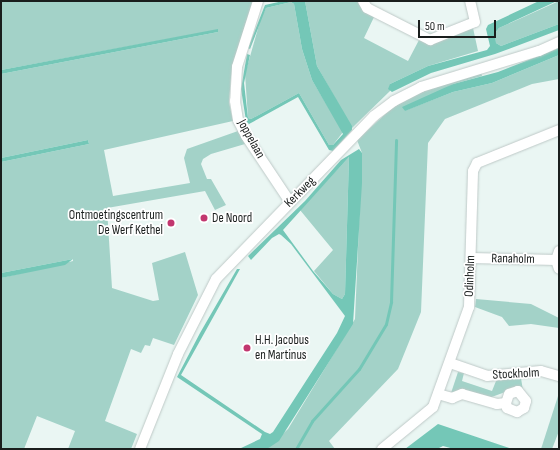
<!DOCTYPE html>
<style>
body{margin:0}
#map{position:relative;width:560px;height:450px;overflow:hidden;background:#eaf6f3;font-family:"Sofia Sans Condensed",sans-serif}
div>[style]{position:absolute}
.green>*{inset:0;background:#a3d2c8}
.water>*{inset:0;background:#74c7b7}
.stream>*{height:3px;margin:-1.5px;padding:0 1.5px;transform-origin:1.5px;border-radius:1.5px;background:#74c7b7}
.roads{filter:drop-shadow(0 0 1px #bec9c7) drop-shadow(0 0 1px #bec9c7)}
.minor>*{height:10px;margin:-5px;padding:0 5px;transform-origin:5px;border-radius:5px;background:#fff}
.dots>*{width:11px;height:11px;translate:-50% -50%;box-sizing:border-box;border:2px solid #fff;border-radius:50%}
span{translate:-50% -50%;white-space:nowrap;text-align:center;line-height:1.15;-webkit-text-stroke:3.5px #fff;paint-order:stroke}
.street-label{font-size:13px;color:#1a1e1d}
.poi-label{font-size:13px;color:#1a1e1d}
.right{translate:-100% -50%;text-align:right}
.left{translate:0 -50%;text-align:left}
.frame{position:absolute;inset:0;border:2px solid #1a1e1d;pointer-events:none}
.scale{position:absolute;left:418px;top:20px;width:78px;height:18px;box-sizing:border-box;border:2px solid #1a1e1d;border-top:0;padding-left:5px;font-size:12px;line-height:14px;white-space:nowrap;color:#1a1e1d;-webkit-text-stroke:3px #fff;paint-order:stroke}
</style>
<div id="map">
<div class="green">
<i style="clip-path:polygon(1px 1px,255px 1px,231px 77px,229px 102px,233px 121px,104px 150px,113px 196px,190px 183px,184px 158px,187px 149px,238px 131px,245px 144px,211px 154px,203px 159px,201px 164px,207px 179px,211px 179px,226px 205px,215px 210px,205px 191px,107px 208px,112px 288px,153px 301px,159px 300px,152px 263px,185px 252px,198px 295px,174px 345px,153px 338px,150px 346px,145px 345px,141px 353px,131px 349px,105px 421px,137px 434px,131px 449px,68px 449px,75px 431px,37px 416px,24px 449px,1px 449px,1px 278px,73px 261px,73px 259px,1px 273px,1px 162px,89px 144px,88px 140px,1px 158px,1px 74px,218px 32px,217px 30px,1px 70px)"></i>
<i style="clip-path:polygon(305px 1px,359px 1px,375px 15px,364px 38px,408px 61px,419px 40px,428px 43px,473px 28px,478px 51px,428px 66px,390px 84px,390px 91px,352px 128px,317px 66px)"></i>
<i style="clip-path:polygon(559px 1px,559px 24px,501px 46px,496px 43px,495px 33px,499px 28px)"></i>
<i style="clip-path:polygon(291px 2px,294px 4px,302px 49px,312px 80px,343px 132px,333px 145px,329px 145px,299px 93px,251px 119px,248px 118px,245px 74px,261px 18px,266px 8px)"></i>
<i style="clip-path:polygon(559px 55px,559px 79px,532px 84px,445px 119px,428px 143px,421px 312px,398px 369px,329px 441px,335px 449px,267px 449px,288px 429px,355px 319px,362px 153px,357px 140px,392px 108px,423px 91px,481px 72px,482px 76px,453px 84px,404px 111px,453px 92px,492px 83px)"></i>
<i style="clip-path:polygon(349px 157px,345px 294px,342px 299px,333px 294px,314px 271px,333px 250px,300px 210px)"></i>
<i style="clip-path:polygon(476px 299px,531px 304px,559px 318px,559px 328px,531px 324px,509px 326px,502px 317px,475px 307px)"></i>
<i style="clip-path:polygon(458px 372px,464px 373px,462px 381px,492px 391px,496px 381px,521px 378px,523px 391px,513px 389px,489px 398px,451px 393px)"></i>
<i style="clip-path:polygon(559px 393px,559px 431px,552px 449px,541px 449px)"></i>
</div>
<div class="water">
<i style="clip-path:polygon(283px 1px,305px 1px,317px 66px,352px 126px,352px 130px,333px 151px,329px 150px,298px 97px,249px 124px,246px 121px,241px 89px,247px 54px,250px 55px,244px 83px,248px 118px,251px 119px,299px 93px,329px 145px,333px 145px,343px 134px,312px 80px,302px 49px,294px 4px,291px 2px,266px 8px,250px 49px,248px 48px,265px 5px)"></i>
<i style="clip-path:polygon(539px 1px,557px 1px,499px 28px,495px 33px,496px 43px,501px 46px,559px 24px,559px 30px,495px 54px,431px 73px,392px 92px,388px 89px,390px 84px,428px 66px,487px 50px,490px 46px,486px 29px,488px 25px)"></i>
<i style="clip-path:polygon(218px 29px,218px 32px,1px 74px,1px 70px)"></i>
<i style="clip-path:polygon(559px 48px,559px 55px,492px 83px,453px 92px,405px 111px,402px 107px,453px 84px,498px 72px)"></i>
<i style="clip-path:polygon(88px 140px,89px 144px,1px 162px,1px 158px)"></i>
<i style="clip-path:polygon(evenodd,359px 149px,362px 153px,362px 183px,353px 324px,279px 441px,267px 449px,239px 449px,260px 439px,262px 434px,177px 377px,200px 333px,237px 269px,240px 269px,181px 375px,265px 432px,270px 434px,273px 432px,337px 333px,345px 316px,291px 244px,281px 235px,279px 234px,272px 238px,251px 260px,248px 256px,305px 201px,341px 160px,359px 149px,349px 157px,345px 294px,342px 299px,333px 294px,313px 271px,283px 230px,349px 157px)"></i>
<i style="clip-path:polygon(73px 259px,65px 265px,1px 278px,1px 273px)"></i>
<i style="clip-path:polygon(438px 424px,512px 449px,454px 449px,443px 446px,437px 449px,405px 449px)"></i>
</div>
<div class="stream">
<i style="left:296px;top:449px;width:32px;rotate:-60deg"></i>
<i style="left:312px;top:421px;width:70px;rotate:-47.9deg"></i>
<i style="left:359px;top:369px;width:52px;rotate:-59deg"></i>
<i style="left:386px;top:324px;width:23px;rotate:-77deg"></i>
<i style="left:391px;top:302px;width:162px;rotate:-88.2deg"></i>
</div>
<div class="roads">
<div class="minor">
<i style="left:258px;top:1px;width:69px;rotate:107.7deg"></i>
<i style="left:237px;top:67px;width:34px;rotate:93deg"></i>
<i style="left:235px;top:101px;width:19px;rotate:81deg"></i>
<i style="left:238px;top:120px;width:18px;rotate:63deg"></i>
<i style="left:246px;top:136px;width:79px;rotate:56.3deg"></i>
<i style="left:363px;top:1px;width:8px;rotate:60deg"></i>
<i style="left:367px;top:8px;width:71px;rotate:26.9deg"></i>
<i style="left:430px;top:40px;width:48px;rotate:-21.8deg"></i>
<i style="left:475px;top:22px;width:22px;rotate:-103deg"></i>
<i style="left:559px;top:251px;width:9px;rotate:108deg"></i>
<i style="left:556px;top:260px;width:9px;rotate:72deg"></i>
<i style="left:471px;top:258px;width:85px;rotate:1.3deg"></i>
<i style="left:450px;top:363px;width:39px;rotate:19deg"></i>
<i style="left:487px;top:376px;width:54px;rotate:-5.3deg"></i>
<i style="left:541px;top:371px;width:19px;rotate:16deg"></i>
<i style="left:438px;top:394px;width:15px;rotate:16deg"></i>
<i style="left:452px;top:398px;width:11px;rotate:-22deg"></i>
<i style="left:462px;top:394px;width:36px;rotate:16deg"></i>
<i style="left:497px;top:404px;width:9px;rotate:-6deg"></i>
<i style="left:506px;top:403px;width:5px;rotate:79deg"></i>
<i style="left:507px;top:408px;width:11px;rotate:22deg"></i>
<i style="left:517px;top:412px;width:8px;rotate:-30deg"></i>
<i style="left:524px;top:408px;width:7px;rotate:-74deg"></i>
<i style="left:526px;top:401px;width:13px;rotate:-129deg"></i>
<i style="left:518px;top:391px;width:9px;rotate:162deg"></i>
<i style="left:509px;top:394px;width:9px;rotate:108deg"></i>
<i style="left:140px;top:449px;width:102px;rotate:-68.2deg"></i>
<i style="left:178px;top:354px;width:84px;rotate:-63.1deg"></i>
<i style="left:216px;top:279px;width:227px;rotate:-45.9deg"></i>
<i style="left:374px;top:116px;width:25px;rotate:-37deg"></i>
<i style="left:394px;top:101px;width:30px;rotate:-27deg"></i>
<i style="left:421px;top:87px;width:123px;rotate:-17deg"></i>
<i style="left:539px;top:51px;width:22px;rotate:-24deg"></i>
<i style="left:382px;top:449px;width:66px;rotate:-39.5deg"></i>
<i style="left:433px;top:407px;width:106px;rotate:-70.2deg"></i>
<i style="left:469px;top:307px;width:136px;rotate:-88.3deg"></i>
<i style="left:473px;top:171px;width:9px;rotate:-63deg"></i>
<i style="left:477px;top:163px;width:88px;rotate:-21.9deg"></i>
</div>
</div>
<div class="dots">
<i style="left:204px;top:218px;background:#c2376f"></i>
<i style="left:171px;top:223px;background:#c2376f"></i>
<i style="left:247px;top:348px;background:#c2376f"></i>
</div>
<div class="street-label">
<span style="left:251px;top:139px;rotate:61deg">Joppelaan</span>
<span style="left:300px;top:192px;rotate:-45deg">Kerkweg</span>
<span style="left:513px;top:259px;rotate:1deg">Ranaholm</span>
<span style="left:470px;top:276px;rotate:-88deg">Odinholm</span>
<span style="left:516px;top:374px;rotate:-3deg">Stockholm</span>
</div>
<div class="poi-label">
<span class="right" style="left:163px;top:223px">Ontmoetingscentrum<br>De Werf Kethel</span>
<span class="left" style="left:212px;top:218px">De Noord</span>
<span class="left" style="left:255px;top:348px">H.H. Jacobus<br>en Martinus</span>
</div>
<div class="frame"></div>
<div class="scale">50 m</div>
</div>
